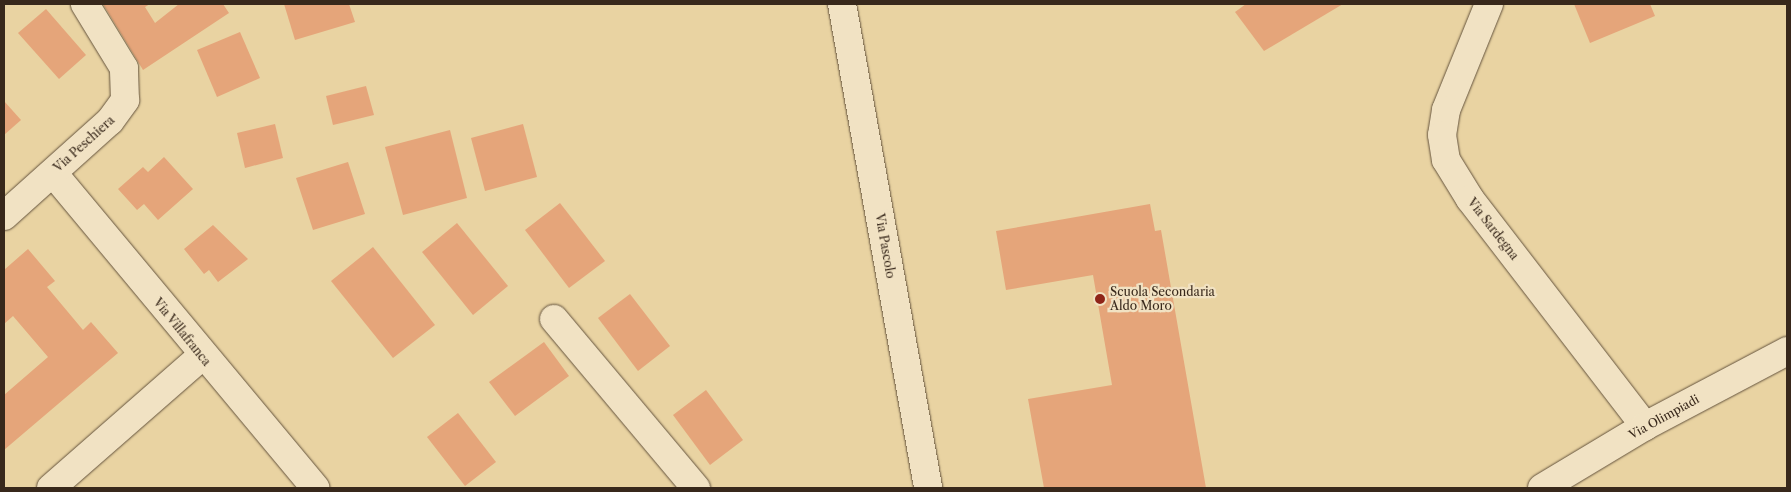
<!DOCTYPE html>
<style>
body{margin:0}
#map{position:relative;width:1791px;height:492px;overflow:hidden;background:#e9d3a2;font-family:"Libre Caslon Text",serif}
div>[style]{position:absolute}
.building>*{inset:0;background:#e5a57a}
.roads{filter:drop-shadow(0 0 1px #64533d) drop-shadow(0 0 1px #64533d)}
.minor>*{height:28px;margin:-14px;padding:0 14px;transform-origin:14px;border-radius:14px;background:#f1e2c3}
.dots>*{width:14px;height:14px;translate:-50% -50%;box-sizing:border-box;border:2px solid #f1e2c3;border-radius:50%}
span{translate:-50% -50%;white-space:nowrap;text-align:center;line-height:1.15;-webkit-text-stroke:4.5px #f1e2c3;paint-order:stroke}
.street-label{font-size:12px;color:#38281b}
.poi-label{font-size:12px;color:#38281b}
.left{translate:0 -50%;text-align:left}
.frame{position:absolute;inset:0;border:5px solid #38281b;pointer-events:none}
</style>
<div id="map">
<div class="building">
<i style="clip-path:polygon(103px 4px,150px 4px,145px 7px,155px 23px,179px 4px,223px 4px,229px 13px,143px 70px)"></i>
<i style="clip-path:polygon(284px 4px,349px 4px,355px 22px,295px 40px)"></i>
<i style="clip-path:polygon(1246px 4px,1343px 4px,1264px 51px,1235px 12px)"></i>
<i style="clip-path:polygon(1574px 4px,1650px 4px,1655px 16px,1590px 43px)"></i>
<i style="clip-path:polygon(46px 9px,86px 55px,59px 79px,18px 33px)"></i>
<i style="clip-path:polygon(240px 32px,260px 78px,217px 97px,197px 50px)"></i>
<i style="clip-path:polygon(366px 86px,374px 115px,333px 125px,326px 96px)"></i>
<i style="clip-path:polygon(4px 101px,21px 120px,4px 135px)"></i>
<i style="clip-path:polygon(275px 124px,283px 158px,245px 168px,237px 133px)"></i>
<i style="clip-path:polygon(523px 124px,537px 177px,485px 191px,471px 138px)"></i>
<i style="clip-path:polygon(450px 130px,467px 198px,403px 215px,385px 147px)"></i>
<i style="clip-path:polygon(164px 157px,193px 189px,158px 220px,144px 204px,137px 210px,118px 189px,143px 167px,148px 172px)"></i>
<i style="clip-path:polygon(348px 162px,365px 214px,313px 230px,296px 178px)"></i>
<i style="clip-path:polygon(560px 203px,605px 261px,569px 288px,525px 230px)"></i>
<i style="clip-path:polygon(1150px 204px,1155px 231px,1161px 230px,1206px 488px,1044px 488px,1028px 399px,1112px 385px,1093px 275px,1006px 290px,996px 231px)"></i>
<i style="clip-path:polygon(457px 223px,508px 286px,473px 315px,422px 252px)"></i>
<i style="clip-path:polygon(213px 225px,248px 259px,218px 282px,209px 270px,204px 274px,184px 249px)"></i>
<i style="clip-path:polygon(373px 247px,435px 325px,393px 358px,331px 281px)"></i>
<i style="clip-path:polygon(28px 249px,55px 281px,47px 287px,83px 330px,91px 322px,118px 353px,4px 450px,4px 395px,48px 357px,13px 316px,4px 324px,4px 270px)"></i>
<i style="clip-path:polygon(630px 294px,670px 346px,638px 371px,598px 318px)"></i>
<i style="clip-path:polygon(544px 342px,569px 376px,515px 416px,489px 382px)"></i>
<i style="clip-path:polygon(706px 390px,743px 440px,710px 465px,673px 415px)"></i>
<i style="clip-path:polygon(458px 413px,496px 462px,465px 486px,427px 437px)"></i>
</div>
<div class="roads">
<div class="minor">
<i style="left:842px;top:4px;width:492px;rotate:79.9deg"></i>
<i style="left:1489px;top:4px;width:114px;rotate:112.1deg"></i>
<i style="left:1446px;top:110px;width:25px;rotate:99deg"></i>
<i style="left:1442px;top:135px;width:25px;rotate:81deg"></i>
<i style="left:1446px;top:160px;width:46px;rotate:58.4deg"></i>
<i style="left:1470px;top:199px;width:287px;rotate:52.4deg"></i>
<i style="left:53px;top:173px;width:410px;rotate:50.2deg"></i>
<i style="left:4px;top:216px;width:142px;rotate:-41.9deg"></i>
<i style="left:110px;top:121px;width:26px;rotate:-54deg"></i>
<i style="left:125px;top:100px;width:32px;rotate:-92deg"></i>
<i style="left:124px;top:68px;width:75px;rotate:-121.4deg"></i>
<i style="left:554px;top:319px;width:221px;rotate:50deg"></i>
<i style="left:51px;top:488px;width:201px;rotate:-41.2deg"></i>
<i style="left:1542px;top:488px;width:120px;rotate:-31deg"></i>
<i style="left:1645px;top:426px;width:161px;rotate:-27.8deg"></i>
</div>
</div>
<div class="dots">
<i style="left:1100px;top:299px;background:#8f2418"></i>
</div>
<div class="street-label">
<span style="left:84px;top:144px;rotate:-42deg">Via Peschiera</span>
<span style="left:1493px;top:229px;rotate:52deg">Via Sardegna</span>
<span style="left:885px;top:246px;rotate:80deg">Via Pascolo</span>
<span style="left:182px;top:332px;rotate:51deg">Via Villafranca</span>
<span style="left:1664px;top:417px;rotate:-29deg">Via Olimpiadi</span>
</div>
<div class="poi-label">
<span class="left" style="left:1110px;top:299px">Scuola Secondaria<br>Aldo Moro</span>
</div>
<div class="frame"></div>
</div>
